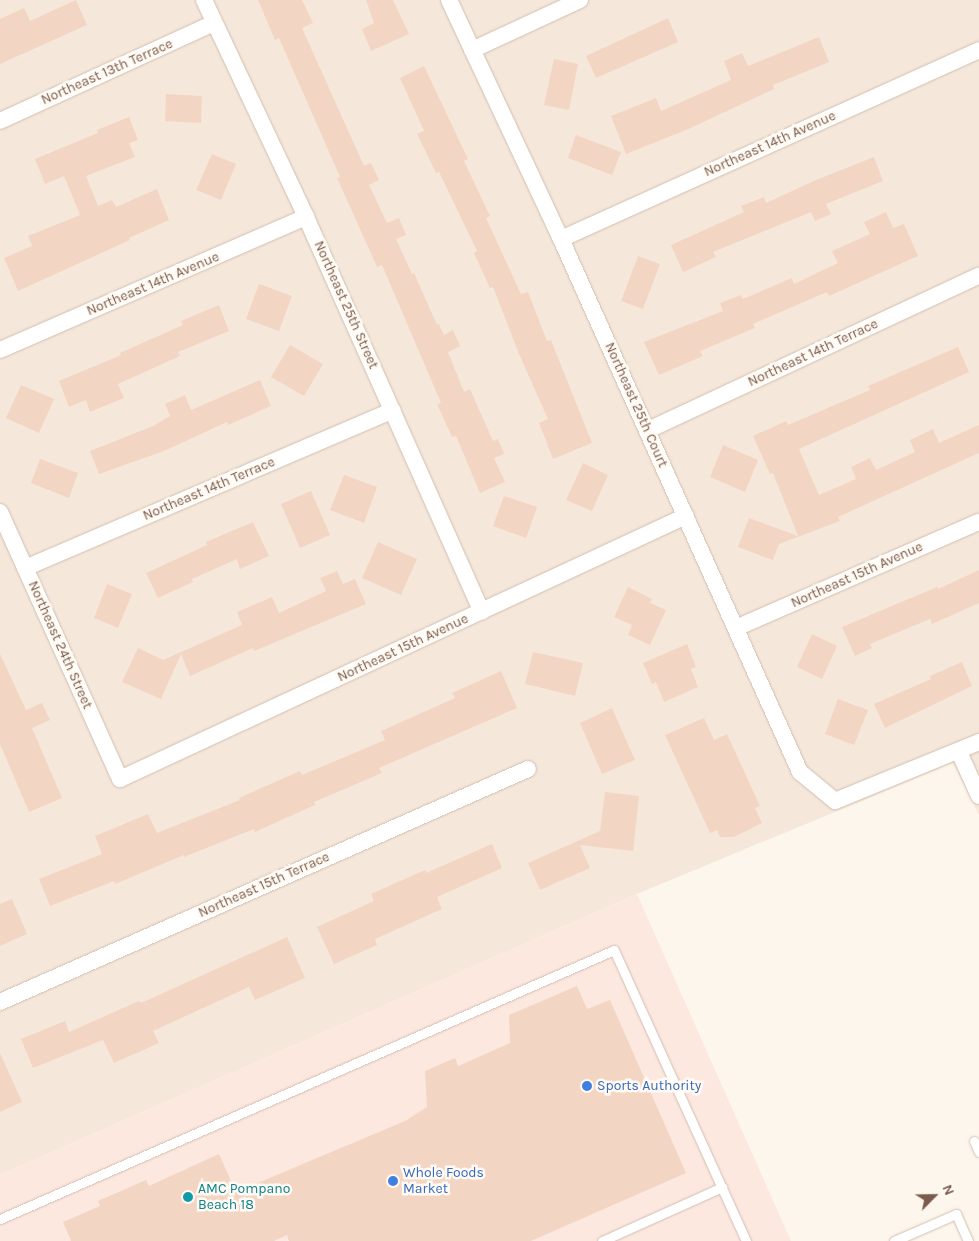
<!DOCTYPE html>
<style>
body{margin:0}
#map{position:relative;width:979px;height:1241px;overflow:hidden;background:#fdf6ec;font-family:Karla,sans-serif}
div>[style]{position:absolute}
.residential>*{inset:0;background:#f5e8da}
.commercial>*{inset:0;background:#fde8e0}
.building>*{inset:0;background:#f3d5c3}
.roads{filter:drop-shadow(0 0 1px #d1beb0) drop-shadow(0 0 1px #d1beb0)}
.service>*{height:9px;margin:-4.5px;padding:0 4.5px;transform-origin:4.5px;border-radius:4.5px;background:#fff}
.minor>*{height:16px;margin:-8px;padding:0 8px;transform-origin:8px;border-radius:8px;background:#fff}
.dots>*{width:14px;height:14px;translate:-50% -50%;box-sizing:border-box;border:2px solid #fffaf3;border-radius:50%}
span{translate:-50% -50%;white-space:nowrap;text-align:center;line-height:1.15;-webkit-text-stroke:5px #fffaf3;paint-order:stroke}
.street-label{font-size:14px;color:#7a5c4d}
.shop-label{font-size:14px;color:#366cbe}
.left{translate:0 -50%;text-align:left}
.culture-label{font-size:14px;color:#0d838f}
.north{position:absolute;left:909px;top:1171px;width:50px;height:50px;-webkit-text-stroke:4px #fffaf3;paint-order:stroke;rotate:67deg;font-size:14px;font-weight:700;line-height:20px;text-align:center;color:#7a5c4d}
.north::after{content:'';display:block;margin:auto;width:18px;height:22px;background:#7a5c4d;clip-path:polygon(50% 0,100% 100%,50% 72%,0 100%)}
</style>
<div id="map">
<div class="residential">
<i style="clip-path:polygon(0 0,979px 0,979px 815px,953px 763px,637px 894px,0 1175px)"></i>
</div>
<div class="commercial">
<i style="clip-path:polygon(637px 894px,791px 1241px,0 1241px,0 1175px)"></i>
</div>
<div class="building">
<i style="clip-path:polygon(76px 0,87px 25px,0 64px,0 19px,24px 8px,30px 21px)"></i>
<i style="clip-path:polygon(258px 0,302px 0,313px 23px,302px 28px,364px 166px,371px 163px,379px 180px,369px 185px,387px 223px,399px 218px,406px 235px,396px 239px,412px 274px,414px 273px,437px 325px,439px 324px,444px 335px,453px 330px,460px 346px,448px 352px,464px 392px,470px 389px,493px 441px,498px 439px,504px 454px,494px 458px,505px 482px,480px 493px,456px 436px,452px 437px,437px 404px,441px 403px,382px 265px,377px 267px,337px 178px,340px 177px,279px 38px,275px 40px)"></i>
<i style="clip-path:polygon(366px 0,393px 0,409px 34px,371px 51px,362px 29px,374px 23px)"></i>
<i style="clip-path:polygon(668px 18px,678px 42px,596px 78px,586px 56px)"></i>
<i style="clip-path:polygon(819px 37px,829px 62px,773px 85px,774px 89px,686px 130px,626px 154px,611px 116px,656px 98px,661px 111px,731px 80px,724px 61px,742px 53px,748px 66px)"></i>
<i style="clip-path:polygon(554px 59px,578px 64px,569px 110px,544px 105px)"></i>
<i style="clip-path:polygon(424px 66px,468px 159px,464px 161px,490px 216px,486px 218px,521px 294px,528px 292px,547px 341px,551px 340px,592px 443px,553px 459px,539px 423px,548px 419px,519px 354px,493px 287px,490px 288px,474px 253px,477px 251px,439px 172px,436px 173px,417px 134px,424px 131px,400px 78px)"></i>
<i style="clip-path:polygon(166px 94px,202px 96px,201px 123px,165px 121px)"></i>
<i style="clip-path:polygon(129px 117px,138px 140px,129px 143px,135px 157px,86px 176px,98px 206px,112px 200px,116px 207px,157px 189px,169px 220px,129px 238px,130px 240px,18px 291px,4px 258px,32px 246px,28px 236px,80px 215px,64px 176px,45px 184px,35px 159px,98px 133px,97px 130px)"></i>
<i style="clip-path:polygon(576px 135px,621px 152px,612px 175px,568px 158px)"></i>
<i style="clip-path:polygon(212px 154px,236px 164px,221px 200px,196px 190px)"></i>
<i style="clip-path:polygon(874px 157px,883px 181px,826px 204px,831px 214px,815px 221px,811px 212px,713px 252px,716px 257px,683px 272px,671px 245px,744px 212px,741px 206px,764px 197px,766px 203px,816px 180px)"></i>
<i style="clip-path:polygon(886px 212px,893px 228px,904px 224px,918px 256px,829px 296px,827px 292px,753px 324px,755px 328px,700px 351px,703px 356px,659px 375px,644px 342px,723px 311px,720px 303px,741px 295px,743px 299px,792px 278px,794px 284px,838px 263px,832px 251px,870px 234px,864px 222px)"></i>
<i style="clip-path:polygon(638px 256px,660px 264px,643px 309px,621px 301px)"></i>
<i style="clip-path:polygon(259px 284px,292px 296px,279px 331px,246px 319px)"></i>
<i style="clip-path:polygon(219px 305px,229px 331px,178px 352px,180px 356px,118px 384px,124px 398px,90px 412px,86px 400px,69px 407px,59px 381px,121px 355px,120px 353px,183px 325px,181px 321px)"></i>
<i style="clip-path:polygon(290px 345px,323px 364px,304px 396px,271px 377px)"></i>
<i style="clip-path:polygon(958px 347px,969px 372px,799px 449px,819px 495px,856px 479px,851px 467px,870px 458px,876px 470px,915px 452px,910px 440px,933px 429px,939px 443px,979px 425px,979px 453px,838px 517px,840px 521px,779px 544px,773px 560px,738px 547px,749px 518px,798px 536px,773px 473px,770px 474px,753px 436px,786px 421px,788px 425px,870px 390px,868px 386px)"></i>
<i style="clip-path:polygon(260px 380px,271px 406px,228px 425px,227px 422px,164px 451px,99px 474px,90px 451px,153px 426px,170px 416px,165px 404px,185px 395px,191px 410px)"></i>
<i style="clip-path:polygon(21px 385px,54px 399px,39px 433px,6px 418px)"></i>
<i style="clip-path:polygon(723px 445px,758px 460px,745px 492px,710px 477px)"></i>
<i style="clip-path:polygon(40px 459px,78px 473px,69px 498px,31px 483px)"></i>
<i style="clip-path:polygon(583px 463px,608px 475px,592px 511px,566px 500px)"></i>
<i style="clip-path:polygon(344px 475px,377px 487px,364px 523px,330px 510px)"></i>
<i style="clip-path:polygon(311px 491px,330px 535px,300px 548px,281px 504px)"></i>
<i style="clip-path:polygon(504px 496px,537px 507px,526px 538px,493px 526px)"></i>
<i style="clip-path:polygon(253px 522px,269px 556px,240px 569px,237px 559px,192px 579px,193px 582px,158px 598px,146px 573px,207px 545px,206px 542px)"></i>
<i style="clip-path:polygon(378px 542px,417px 559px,401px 595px,362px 578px)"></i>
<i style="clip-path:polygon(979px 570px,979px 603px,932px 624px,930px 619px,870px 644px,872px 648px,855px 656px,842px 627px,937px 587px,938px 589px)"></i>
<i style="clip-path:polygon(337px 571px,343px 584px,355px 579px,366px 604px,254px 651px,253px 648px,190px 676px,181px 654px,161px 699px,122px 682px,138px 648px,163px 660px,242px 625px,237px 612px,272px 597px,279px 613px,326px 591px,320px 578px)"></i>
<i style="clip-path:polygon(107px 584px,132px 594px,118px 628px,94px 618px)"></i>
<i style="clip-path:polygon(628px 587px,652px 599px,650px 603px,666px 610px,650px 645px,628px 635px,632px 625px,614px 617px)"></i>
<i style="clip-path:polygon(812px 634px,837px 646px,822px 679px,797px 667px)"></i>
<i style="clip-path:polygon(687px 644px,696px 667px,691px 669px,698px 687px,664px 702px,656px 682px,652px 684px,643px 663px)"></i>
<i style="clip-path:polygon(533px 652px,583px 663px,575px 696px,525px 684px)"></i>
<i style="clip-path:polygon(0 654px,26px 710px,42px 703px,50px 720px,32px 728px,62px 798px,29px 812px,0 744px)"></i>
<i style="clip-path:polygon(962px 662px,972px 686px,885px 728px,874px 704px,931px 679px,930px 676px)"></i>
<i style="clip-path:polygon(501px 671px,517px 708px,379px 768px,382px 773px,314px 802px,315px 805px,255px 832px,254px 829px,184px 857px,184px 855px,115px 884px,114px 881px,50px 906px,39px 879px,102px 854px,95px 836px,148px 814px,157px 833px,240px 800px,239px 798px,300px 771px,302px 775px,385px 740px,381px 731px,455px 698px,452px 693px)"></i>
<i style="clip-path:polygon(838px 699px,868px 710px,854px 745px,825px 734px)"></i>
<i style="clip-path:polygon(612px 708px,635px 760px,602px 774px,580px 723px)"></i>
<i style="clip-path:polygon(704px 718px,714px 740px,727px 734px,760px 806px,755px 808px,762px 823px,734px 837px,720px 837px,717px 830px,710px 833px,665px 735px)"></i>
<i style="clip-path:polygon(605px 792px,639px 796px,633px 851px,580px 845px,590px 868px,540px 890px,528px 863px,600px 831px)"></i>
<i style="clip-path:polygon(492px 844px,502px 868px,437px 897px,442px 909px,375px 939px,377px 945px,334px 964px,317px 927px,374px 901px,371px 894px,425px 870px,426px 873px)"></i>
<i style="clip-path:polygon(12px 899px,27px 934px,0 946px,0 904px)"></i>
<i style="clip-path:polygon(287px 937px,305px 978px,255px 1000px,249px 987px,153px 1031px,159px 1043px,114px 1063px,103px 1040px,33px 1068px,21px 1039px,65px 1021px,69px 1032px,139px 1001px,141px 1003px)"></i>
<i style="clip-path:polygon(577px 986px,587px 1009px,610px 1000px,686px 1173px,531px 1241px,289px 1241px,287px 1235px,274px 1241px,71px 1241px,63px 1222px,100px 1206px,98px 1201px,146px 1180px,149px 1186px,219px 1154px,236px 1192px,405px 1121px,427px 1107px,425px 1071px,455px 1058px,458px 1066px,510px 1043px,509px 1015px)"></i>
<i style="clip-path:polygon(0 1053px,22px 1102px,0 1112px)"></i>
</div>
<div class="roads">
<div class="service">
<i style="left:974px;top:1141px;width:12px;rotate:66deg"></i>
<i style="left:0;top:1219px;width:670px;rotate:-23.66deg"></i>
<i style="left:614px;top:950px;width:320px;rotate:65.6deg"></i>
<i style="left:602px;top:1241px;width:132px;rotate:-24.2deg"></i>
<i style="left:894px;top:1241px;width:68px;rotate:-23.5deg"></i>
<i style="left:956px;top:1214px;width:30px;rotate:66deg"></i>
</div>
<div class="minor">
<i style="left:204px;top:0;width:240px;rotate:64.8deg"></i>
<i style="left:306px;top:217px;width:432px;rotate:66deg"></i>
<i style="left:449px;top:0;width:264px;rotate:64.9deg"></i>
<i style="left:561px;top:239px;width:584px;rotate:65.85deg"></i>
<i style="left:800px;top:772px;width:45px;rotate:39.6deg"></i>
<i style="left:835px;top:801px;width:156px;rotate:-22.3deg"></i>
<i style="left:472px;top:50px;width:119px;rotate:-24.8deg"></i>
<i style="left:0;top:121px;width:235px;rotate:-24.6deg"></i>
<i style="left:561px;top:239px;width:459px;rotate:-24.3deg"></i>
<i style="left:0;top:350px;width:334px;rotate:-23.5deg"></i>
<i style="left:648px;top:430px;width:365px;rotate:-25deg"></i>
<i style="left:0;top:512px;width:293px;rotate:65.8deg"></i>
<i style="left:120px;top:779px;width:624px;rotate:-24.92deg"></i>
<i style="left:25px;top:568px;width:400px;rotate:-23.2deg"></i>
<i style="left:736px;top:628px;width:265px;rotate:-23.6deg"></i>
<i style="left:959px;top:752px;width:48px;rotate:65.6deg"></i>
<i style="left:0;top:1002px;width:577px;rotate:-23.81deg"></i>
</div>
</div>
<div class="dots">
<i style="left:587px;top:1086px;background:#3f7fe0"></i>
<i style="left:393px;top:1181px;background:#3f7fe0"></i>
<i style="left:188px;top:1197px;background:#0f9aa8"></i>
</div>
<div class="street-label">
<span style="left:107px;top:72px;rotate:-24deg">Northeast 13th Terrace</span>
<span style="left:770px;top:144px;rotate:-24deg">Northeast 14th Avenue</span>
<span style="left:153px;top:284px;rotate:-23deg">Northeast 14th Avenue</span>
<span style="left:346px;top:305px;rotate:66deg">Northeast 25th Street</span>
<span style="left:813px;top:353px;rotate:-25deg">Northeast 14th Terrace</span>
<span style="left:636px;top:405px;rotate:66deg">Northeast 25th Court</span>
<span style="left:209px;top:489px;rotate:-23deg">Northeast 14th Terrace</span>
<span style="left:857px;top:575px;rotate:-24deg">Northeast 15th Avenue</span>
<span style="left:60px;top:645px;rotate:66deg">Northeast 24th Street</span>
<span style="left:403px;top:648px;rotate:-25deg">Northeast 15th Avenue</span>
<span style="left:264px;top:885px;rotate:-24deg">Northeast 15th Terrace</span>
</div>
<div class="shop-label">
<span class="left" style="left:597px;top:1086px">Sports Authority</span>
<span class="left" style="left:403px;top:1181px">Whole Foods<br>Market</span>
</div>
<div class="culture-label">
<span class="left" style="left:198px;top:1197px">AMC Pompano<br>Beach 18</span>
</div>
<div class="north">N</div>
</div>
